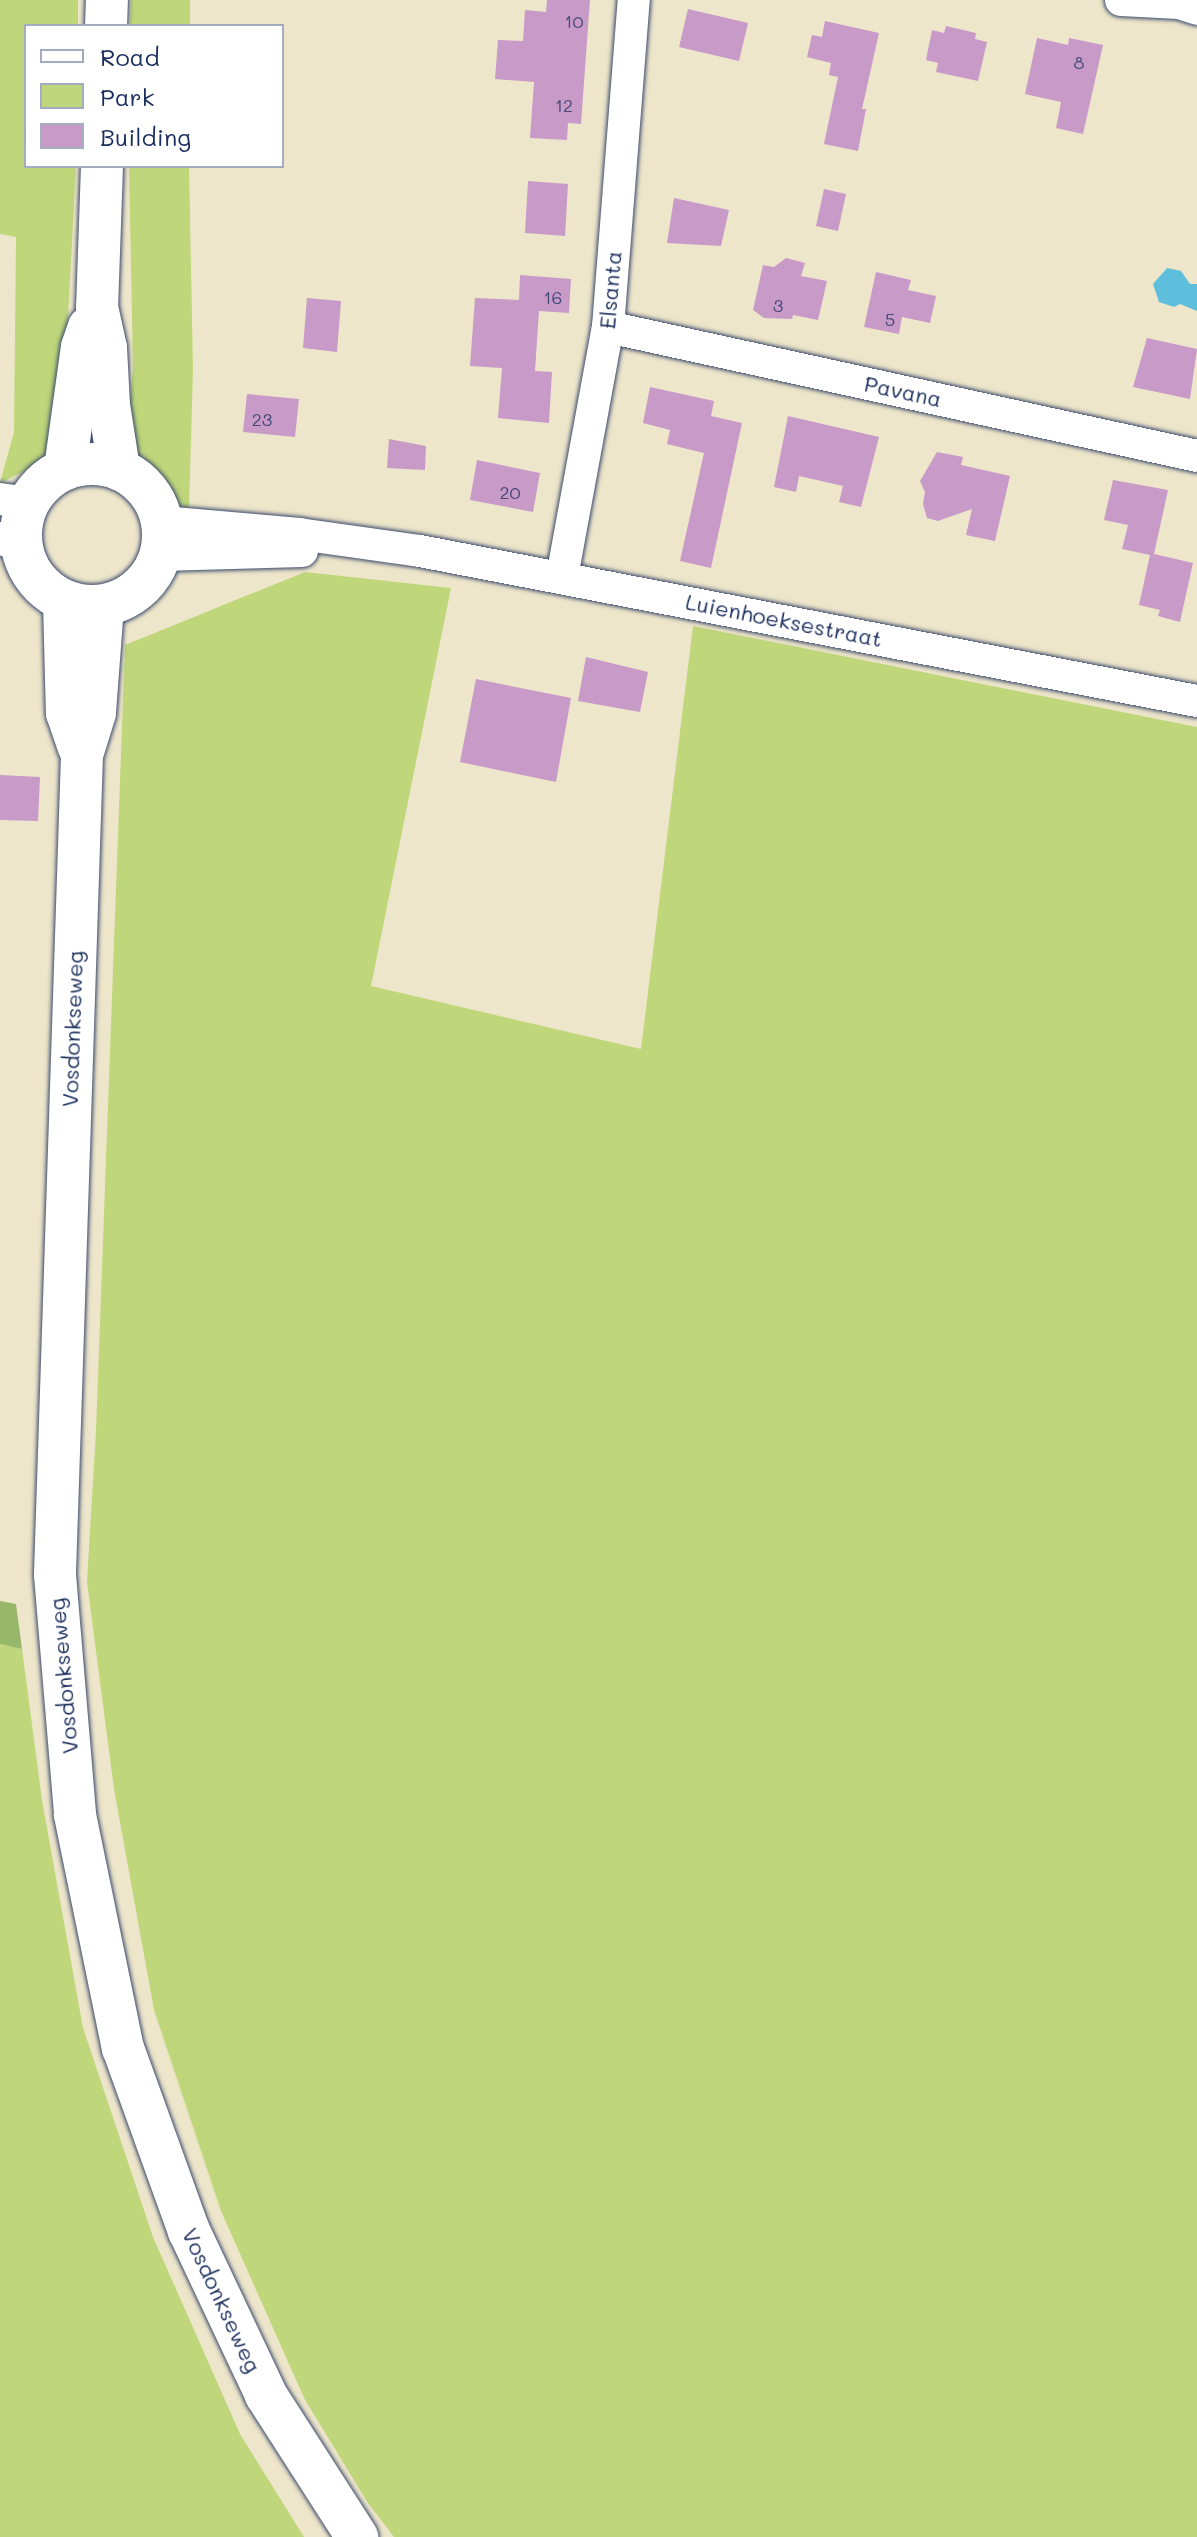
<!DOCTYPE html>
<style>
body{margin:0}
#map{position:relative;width:1197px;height:2537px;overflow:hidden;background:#eee6ca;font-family:Mali,sans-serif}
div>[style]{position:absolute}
.green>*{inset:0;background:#bfd67a}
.forest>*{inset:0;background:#97b76a}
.water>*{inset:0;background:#5dbfdb}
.building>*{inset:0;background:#c89ac8}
.roads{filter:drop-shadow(0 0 2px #3b4a6e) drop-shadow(0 0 2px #3b4a6e)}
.minor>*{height:32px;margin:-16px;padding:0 16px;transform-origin:16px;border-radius:16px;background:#fff}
.major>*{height:42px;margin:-21px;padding:0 21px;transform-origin:21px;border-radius:21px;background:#fff}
.major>.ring{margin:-21px;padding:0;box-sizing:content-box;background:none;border:42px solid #fff;border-radius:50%}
span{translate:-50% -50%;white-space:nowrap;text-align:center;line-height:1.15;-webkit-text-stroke:7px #fff;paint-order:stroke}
.number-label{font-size:18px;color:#464a78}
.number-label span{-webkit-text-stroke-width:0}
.street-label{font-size:22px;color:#1b2f5e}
.legend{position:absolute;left:24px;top:24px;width:260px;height:144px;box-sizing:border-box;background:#fff;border:2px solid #a4acbf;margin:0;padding:10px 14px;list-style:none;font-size:24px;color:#1b2f5e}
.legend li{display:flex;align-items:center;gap:16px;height:40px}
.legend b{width:40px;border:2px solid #a4acbf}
</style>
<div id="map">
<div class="green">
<i style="clip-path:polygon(0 0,78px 0,78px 26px,26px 26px,26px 166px,76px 166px,65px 374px,67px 439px,37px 465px,0 483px,14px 432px,16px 237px,0 234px)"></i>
<i style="clip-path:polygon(131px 0,190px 0,190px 26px,130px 26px)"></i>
<i style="clip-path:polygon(129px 166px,189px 166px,193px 369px,189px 508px,171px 504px,125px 449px,133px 369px)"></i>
<i style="clip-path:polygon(305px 572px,451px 588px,371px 986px,641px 1049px,693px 626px,1197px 727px,1197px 2537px,394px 2537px,368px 2503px,305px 2400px,221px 2211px,154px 2010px,114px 1789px,87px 1582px,96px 1431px,125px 645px)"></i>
<i style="clip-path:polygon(0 1644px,22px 1649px,42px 1800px,83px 2028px,153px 2237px,240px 2434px,304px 2537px,0 2537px)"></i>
</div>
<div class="forest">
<i style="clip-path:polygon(0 1601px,16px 1604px,22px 1649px,0 1644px)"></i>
</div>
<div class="water">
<i style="clip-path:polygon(1167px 268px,1181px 271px,1190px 284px,1197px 284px,1197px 311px,1180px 304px,1174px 307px,1159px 302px,1153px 284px)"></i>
</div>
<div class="building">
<i style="clip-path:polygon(547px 0,590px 0,581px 124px,568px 123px,567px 140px,530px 138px,534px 82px,495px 79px,498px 40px,523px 41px,525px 10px,546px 12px)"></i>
<i style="clip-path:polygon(688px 9px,748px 23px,739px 61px,679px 47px)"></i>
<i style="clip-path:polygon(825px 21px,879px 33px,862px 109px,866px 109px,858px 151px,824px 144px,838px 77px,829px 75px,831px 63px,807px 57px,812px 35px,822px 37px)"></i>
<i style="clip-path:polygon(946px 26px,976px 33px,975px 39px,987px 42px,978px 81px,936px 72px,938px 63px,926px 60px,932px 30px,944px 33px)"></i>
<i style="clip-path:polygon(1037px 38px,1068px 45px,1069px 38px,1103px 45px,1083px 134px,1056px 128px,1061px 102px,1025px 94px)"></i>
<i style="clip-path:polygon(528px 181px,568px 184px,565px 236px,525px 233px)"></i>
<i style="clip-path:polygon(824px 189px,846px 194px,838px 231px,816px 226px)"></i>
<i style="clip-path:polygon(674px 198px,729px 210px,721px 246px,667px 243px)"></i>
<i style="clip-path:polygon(786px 258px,805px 263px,801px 276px,827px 281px,818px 320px,793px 315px,792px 319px,764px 318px,753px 310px,763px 265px,774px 267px)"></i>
<i style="clip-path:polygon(876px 272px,911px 280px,908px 290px,936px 296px,930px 323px,902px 317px,899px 334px,864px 327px)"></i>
<i style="clip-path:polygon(520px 275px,571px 279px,569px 313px,539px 311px,535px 371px,552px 372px,549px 423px,498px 418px,502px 368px,470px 366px,475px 298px,519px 300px)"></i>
<i style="clip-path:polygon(307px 298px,341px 301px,337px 352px,303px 348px)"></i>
<i style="clip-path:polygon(1147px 338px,1197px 349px,1190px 399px,1133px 387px)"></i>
<i style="clip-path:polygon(650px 387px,714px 401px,711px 416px,742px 423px,711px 568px,680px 561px,704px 453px,667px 444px,670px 430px,643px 423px)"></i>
<i style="clip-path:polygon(247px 394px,299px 399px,295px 437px,243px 432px)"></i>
<i style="clip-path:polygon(788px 416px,879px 437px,861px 507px,839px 502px,843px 486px,799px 476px,796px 492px,774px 487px)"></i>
<i style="clip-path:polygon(389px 439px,426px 446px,425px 470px,387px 468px)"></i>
<i style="clip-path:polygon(937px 452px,963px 457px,961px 465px,1010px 476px,995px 541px,966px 535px,972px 509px,938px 521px,927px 518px,923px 504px,925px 492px,920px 481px)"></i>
<i style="clip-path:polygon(477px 460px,540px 473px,533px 512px,470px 500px)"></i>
<i style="clip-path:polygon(1113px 480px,1168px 490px,1154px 554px,1193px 563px,1180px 622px,1158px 616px,1160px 610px,1139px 605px,1150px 555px,1122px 549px,1128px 525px,1104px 520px)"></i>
<i style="clip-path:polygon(586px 657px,648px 672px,640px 712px,578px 701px)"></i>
<i style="clip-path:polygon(476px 679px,571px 698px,556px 782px,460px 762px)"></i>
<i style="clip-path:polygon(0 775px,40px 777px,38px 821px,0 820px)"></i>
</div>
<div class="roads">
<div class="minor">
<i style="left:1121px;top:0;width:58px;rotate:3deg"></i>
<i style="left:1179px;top:3px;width:19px;rotate:18deg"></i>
<i style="left:608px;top:327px;width:603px;rotate:12.35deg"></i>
<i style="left:0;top:499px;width:28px;rotate:8deg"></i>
<i style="left:162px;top:522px;width:138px;rotate:5deg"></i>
<i style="left:299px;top:534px;width:122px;rotate:8deg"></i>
<i style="left:420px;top:551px;width:791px;rotate:10.93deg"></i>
<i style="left:0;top:538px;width:23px;rotate:23deg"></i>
<i style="left:161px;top:555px;width:141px;rotate:-1.6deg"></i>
<i style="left:562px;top:577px;width:254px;rotate:-79.6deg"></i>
<i style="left:608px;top:327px;width:328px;rotate:-85.5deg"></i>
</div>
<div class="major">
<i style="left:106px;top:26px;width:26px;rotate:-88deg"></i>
<i style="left:102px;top:166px;width:141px;rotate:92deg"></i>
<i style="left:97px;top:307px;width:42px;rotate:77.6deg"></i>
<i style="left:106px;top:348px;width:57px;rotate:87deg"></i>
<i style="left:109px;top:405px;width:65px;rotate:81.1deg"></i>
<i class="ring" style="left:21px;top:464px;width:100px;height:100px"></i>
<i style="left:65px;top:469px;width:123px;rotate:-82.1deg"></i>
<i style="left:82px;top:347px;width:21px;rotate:-71deg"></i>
<i style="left:64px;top:602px;width:111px;rotate:88.5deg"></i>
<i style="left:67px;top:713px;width:36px;rotate:71deg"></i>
<i style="left:103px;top:606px;width:107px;rotate:94.3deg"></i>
<i style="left:95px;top:713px;width:44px;rotate:107.2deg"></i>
<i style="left:82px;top:755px;width:820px;rotate:91.89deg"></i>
<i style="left:55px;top:1575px;width:241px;rotate:85.2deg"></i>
<i style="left:75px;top:1815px;width:238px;rotate:78.4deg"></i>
<i style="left:123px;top:2048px;width:195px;rotate:70.2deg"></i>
<i style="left:189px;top:2231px;width:181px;rotate:64.8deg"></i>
<i style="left:266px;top:2395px;width:169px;rotate:57.3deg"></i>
</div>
</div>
<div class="number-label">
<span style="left:574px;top:21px">10</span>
<span style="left:1079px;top:62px">8</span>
<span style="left:564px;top:105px">12</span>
<span style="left:553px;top:297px">16</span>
<span style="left:778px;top:305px">3</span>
<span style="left:890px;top:319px">5</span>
<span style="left:262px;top:419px">23</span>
<span style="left:510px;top:492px">20</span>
</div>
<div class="street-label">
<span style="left:610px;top:290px;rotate:-85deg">Elsanta</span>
<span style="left:903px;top:391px;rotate:12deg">Pavana</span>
<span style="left:784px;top:620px;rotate:11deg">Luienhoeksestraat</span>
<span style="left:72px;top:1029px;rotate:-88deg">Vosdonkseweg</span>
<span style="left:63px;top:1676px;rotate:-95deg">Vosdonkseweg</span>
<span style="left:222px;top:2300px;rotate:65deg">Vosdonkseweg</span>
</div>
<ul class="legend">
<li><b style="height:10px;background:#fff"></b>Road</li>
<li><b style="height:22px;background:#bfd67a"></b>Park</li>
<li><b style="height:22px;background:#c89ac8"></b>Building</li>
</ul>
</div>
